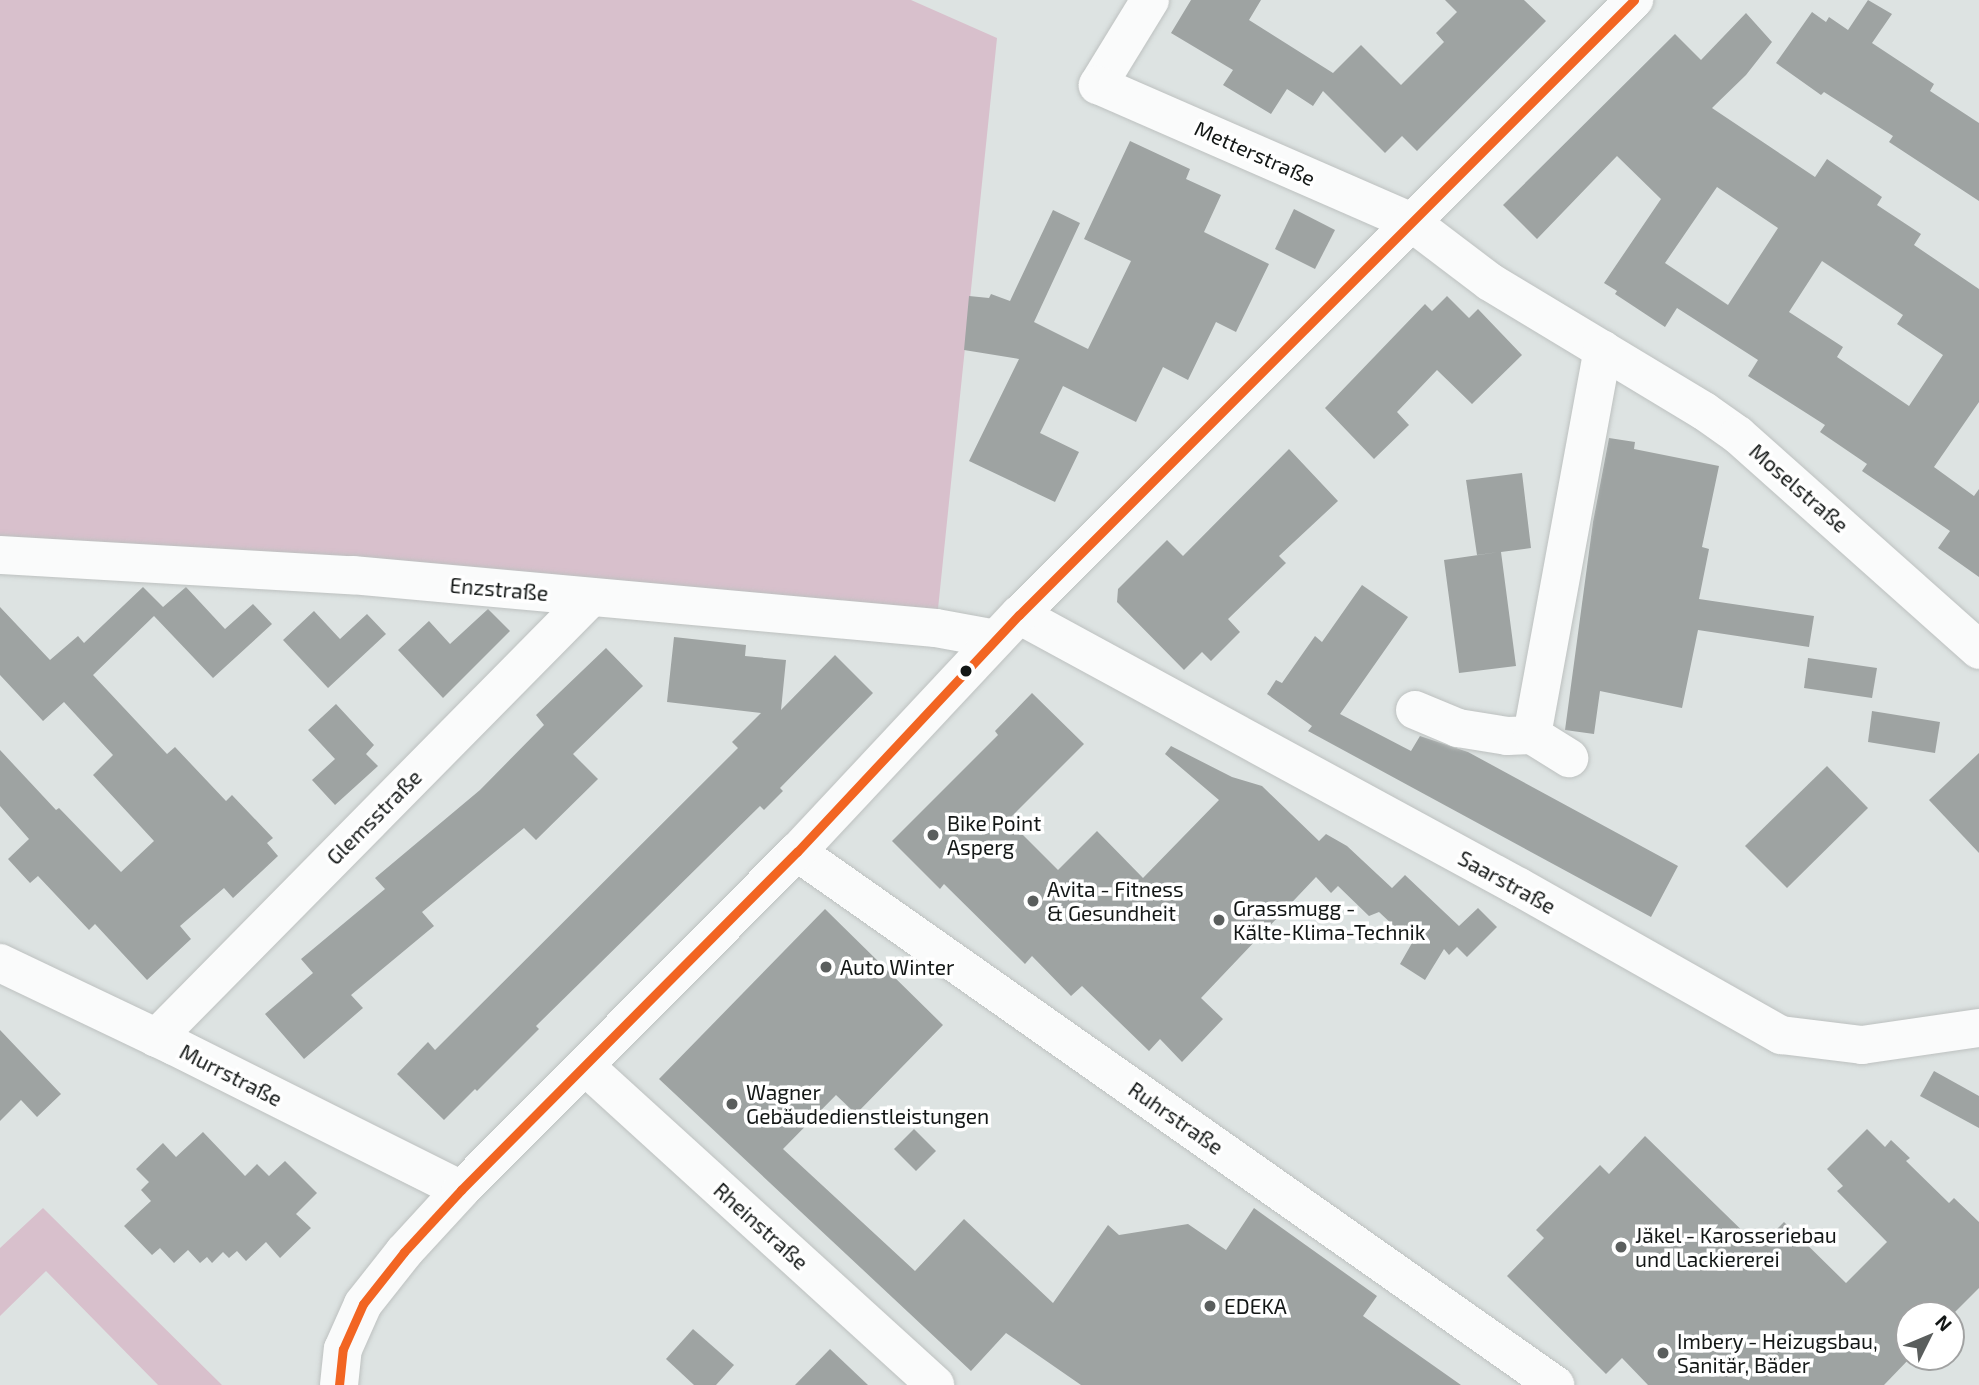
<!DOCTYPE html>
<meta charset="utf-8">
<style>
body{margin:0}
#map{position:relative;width:1979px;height:1385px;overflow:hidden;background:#dde3e2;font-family:"Exo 2",sans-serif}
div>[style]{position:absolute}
.green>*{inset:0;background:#d8c0cc}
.building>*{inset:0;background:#9ea3a2}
.roads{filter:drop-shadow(0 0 2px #bdc1c0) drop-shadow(0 0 2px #bdc1c0)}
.minor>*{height:38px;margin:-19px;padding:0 19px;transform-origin:19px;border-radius:19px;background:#fafbfb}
.bus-1>*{height:9px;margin:-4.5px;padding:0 4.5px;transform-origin:4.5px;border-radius:4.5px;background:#f26522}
.dots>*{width:19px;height:19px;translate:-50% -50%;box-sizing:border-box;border:4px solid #fff;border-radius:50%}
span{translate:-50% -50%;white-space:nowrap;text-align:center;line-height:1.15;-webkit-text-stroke:7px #fff;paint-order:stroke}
.street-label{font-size:21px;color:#131716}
.poi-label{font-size:21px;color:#131716}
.left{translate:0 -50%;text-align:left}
.north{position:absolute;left:1895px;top:1301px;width:70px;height:70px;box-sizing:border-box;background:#fff;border:2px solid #a1a2a2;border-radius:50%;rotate:47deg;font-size:19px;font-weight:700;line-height:28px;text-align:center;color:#131716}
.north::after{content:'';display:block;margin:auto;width:24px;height:32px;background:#5a5e5d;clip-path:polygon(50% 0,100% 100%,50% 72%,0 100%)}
</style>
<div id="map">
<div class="green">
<i style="clip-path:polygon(0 0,911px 0,997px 38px,936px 628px,0 555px)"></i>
<i style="clip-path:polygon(43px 1208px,133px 1297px,222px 1385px,158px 1385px,46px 1271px,0 1316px,0 1248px)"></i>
</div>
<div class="building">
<i style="clip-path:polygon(1191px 0,1261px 0,1249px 20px,1333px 73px,1361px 45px,1401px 85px,1444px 42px,1436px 33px,1457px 12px,1445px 0,1524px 0,1546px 21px,1417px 151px,1402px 136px,1385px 153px,1323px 91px,1313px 106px,1287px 89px,1271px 114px,1223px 85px,1233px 70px,1171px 33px)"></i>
<i style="clip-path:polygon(1868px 0,1892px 14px,1872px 43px,1934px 84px,1930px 91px,1979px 123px,1979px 201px,1889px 142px,1893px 136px,1824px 92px,1821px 95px,1776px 63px,1812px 12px,1826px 22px,1829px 17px,1848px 30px)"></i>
<i style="clip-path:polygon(evenodd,1746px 13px,1772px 42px,1746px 75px,1712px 108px,1815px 177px,1827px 159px,1882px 197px,1877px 205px,1921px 234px,1914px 245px,1979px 289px,1979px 402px,1934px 467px,1974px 496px,1979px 489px,1979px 577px,1938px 548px,1950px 531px,1862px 471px,1867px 464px,1820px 432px,1825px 425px,1748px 376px,1758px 360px,1677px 308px,1665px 327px,1615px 294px,1617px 291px,1604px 283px,1661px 199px,1617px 156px,1537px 239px,1503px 205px,1675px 34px,1701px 60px,1746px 13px,1717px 187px,1778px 228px,1728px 305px,1665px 263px,1717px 187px,1746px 13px,1822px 261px,1903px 315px,1897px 324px,1943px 355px,1909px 406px,1837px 357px,1843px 347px,1789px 312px,1822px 261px)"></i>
<i style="clip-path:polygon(1130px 141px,1190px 169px,1186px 179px,1221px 195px,1204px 232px,1269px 264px,1236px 332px,1216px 322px,1188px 380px,1163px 367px,1136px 422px,1063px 386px,1040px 433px,1079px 452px,1055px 502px,969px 461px,1019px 359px,964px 350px,969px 296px,989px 298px,991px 294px,1010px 301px,1053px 210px,1080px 223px,1034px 322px,1088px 349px,1131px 261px,1084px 239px)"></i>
<i style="clip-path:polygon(1294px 209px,1335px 230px,1315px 269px,1275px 249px)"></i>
<i style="clip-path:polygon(1447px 296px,1469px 318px,1478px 309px,1522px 355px,1472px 404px,1437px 370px,1397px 412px,1409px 425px,1374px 459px,1325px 408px,1425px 304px,1432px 311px)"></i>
<i style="clip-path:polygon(1609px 438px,1635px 442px,1634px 449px,1719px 466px,1702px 547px,1709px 549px,1699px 599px,1814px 616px,1809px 647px,1698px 630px,1682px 708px,1600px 691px,1594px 734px,1565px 730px,1593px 522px)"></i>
<i style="clip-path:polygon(1289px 449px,1338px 501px,1279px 556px,1286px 563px,1228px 619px,1240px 632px,1211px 661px,1202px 652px,1184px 670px,1117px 602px,1118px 589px,1167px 540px,1183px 556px)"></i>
<i style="clip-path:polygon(1522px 473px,1531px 548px,1501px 552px,1516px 666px,1459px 673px,1444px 560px,1499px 552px,1477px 555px,1466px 480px)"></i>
<i style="clip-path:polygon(1362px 585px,1408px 617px,1340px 714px,1411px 751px,1420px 736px,1468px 752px,1678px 866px,1651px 917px,1308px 731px,1312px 726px,1267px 694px,1276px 680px,1282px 683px,1315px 636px,1322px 642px)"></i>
<i style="clip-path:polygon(143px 587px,163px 607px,186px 587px,225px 629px,253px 604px,272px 624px,213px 678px,154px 616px,93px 675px,167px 754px,175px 747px,226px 801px,232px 795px,273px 838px,267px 843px,278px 856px,233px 898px,224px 888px,180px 926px,191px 939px,147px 980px,95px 924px,89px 930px,38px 876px,30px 883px,8px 859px,29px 839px,0 806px,0 750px,56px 810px,59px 808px,121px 872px,154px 841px,93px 775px,113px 755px,64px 702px,43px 721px,0 675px,0 607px,50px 660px,78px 636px,84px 643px)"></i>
<i style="clip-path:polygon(488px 609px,510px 631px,443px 698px,398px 650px,429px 621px,450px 644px)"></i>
<i style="clip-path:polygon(314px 611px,340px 639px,367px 614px,386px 634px,328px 688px,283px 640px)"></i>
<i style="clip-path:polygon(674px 637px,746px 645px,745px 656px,786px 660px,781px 710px,835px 655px,873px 693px,780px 788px,783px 791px,764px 810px,760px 806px,536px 1026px,539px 1029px,477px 1091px,475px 1089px,444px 1120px,397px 1074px,428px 1042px,435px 1050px,738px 748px,732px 742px,761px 713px,667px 702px)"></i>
<i style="clip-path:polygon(606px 648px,643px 686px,573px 754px,598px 779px,536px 840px,524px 828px,422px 912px,434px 926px,351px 995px,363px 1008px,304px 1059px,265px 1014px,313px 973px,301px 959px,385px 889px,375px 878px,480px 790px,544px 725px,536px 715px)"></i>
<i style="clip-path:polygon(1808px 658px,1877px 668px,1872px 698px,1804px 688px)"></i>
<i style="clip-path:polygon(1032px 693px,1084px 744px,1008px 820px,1058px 870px,1097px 831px,1143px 878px,1219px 800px,1165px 754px,1171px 746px,1232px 777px,1262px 786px,1319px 841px,1326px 834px,1347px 846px,1392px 888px,1405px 875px,1459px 926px,1478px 908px,1497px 927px,1467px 957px,1457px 947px,1449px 955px,1444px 949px,1425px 980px,1400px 964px,1412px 943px,1379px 912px,1369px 916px,1338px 886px,1331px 893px,1316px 877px,1201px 998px,1223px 1019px,1182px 1062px,1160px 1039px,1149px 1051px,1082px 986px,1071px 996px,1032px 956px,1025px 964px,944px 884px,940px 889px,892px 841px,998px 735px,995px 731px)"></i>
<i style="clip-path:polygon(336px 704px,374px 745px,366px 754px,378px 766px,335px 805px,312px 780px,335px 759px,308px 730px)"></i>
<i style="clip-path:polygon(1872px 711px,1940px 722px,1935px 753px,1868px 742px)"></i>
<i style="clip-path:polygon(1979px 753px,1979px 853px,1929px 800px)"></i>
<i style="clip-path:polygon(1827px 766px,1868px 808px,1787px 888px,1745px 846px)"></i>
<i style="clip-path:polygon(825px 909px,943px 1025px,856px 1114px,836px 1095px,783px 1149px,915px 1271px,964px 1219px,1053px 1303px,1108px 1225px,1119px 1235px,1188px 1224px,1226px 1250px,1254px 1208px,1377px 1296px,1363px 1316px,1461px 1385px,1081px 1385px,1006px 1333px,971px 1371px,659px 1079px)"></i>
<i style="clip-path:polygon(0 1030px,61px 1094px,37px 1117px,21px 1100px,0 1121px)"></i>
<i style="clip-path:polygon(1934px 1071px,1979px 1096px,1979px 1128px,1920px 1096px)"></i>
<i style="clip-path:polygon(914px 1129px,936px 1151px,916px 1171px,894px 1149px)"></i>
<i style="clip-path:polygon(1867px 1129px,1885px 1147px,1891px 1140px,1910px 1158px,1906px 1161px,1949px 1203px,1954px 1198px,1979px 1222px,1979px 1288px,1951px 1316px,1909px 1315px,1909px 1357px,1911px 1357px,1884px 1385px,1648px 1385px,1622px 1358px,1606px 1374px,1507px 1276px,1544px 1238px,1536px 1230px,1600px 1165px,1609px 1174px,1645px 1136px,1759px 1247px,1784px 1222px,1846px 1283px,1887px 1242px,1837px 1191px,1843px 1186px,1827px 1169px)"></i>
<i style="clip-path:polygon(203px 1132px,245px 1176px,257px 1164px,269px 1176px,285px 1161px,317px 1193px,296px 1214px,311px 1228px,280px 1258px,266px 1242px,246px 1261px,237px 1251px,229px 1258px,223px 1252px,212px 1263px,207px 1257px,200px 1263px,188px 1250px,174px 1263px,160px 1248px,152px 1255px,124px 1226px,151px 1201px,141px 1190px,149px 1182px,136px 1169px,163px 1143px,176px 1157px)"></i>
<i style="clip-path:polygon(693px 1329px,734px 1365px,716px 1385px,694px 1385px,666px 1359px)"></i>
<i style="clip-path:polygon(830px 1349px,868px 1385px,795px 1385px)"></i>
</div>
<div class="roads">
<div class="minor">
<i style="left:1150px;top:0;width:100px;rotate:121.5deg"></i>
<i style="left:1098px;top:85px;width:342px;rotate:23.6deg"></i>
<i style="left:1411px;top:222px;width:99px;rotate:37.2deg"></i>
<i style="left:1490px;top:282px;width:250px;rotate:31.1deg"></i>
<i style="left:1704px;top:411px;width:42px;rotate:35.2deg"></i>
<i style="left:1738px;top:435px;width:323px;rotate:41.7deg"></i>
<i style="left:0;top:555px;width:353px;rotate:3.3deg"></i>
<i style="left:352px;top:575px;width:586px;rotate:5.19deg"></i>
<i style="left:936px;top:628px;width:61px;rotate:10.4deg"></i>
<i style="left:1019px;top:615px;width:569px;rotate:28.55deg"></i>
<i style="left:1519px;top:887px;width:301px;rotate:29.5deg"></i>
<i style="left:1781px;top:1035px;width:82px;rotate:7deg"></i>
<i style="left:1862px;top:1045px;width:118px;rotate:-8.3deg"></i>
<i style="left:1415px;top:710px;width:47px;rotate:22.7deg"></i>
<i style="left:1458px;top:728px;width:50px;rotate:9.3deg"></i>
<i style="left:1507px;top:736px;width:25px;rotate:-2deg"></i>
<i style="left:1532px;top:735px;width:392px;rotate:-79.6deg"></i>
<i style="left:1532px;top:735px;width:44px;rotate:31.9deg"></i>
<i style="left:797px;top:852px;width:927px;rotate:35.11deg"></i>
<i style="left:0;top:963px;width:193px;rotate:25.5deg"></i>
<i style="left:174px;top:1046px;width:321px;rotate:26.6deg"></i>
<i style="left:156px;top:1038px;width:619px;rotate:-45.39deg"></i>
<i style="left:586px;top:1067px;width:472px;rotate:42.3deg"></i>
<i style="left:339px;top:1385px;width:36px;rotate:-84deg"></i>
<i style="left:343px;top:1349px;width:49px;rotate:-66deg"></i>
<i style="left:363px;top:1304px;width:66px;rotate:-51.7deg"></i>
<i style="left:404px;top:1252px;width:84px;rotate:-47.4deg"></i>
<i style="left:461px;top:1190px;width:477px;rotate:-45.2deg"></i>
<i style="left:797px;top:852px;width:325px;rotate:-46.9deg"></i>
<i style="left:1019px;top:615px;width:870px;rotate:-45deg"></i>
</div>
</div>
<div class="bus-1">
<i style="left:339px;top:1385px;width:36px;rotate:-84deg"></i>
<i style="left:343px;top:1349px;width:49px;rotate:-66deg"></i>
<i style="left:363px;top:1304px;width:66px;rotate:-51.7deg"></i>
<i style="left:404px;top:1252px;width:84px;rotate:-47.4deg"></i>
<i style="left:461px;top:1190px;width:477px;rotate:-45.2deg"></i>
<i style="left:797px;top:852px;width:325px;rotate:-46.9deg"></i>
<i style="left:1019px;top:615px;width:870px;rotate:-45deg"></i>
</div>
<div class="dots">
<i style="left:966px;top:671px;background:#131716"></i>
<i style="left:933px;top:835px;background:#5a5e5d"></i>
<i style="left:1033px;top:901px;background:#5a5e5d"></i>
<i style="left:1219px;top:920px;background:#5a5e5d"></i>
<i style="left:826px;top:967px;background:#5a5e5d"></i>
<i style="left:732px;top:1104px;background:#5a5e5d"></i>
<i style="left:1621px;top:1247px;background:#5a5e5d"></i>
<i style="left:1210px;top:1306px;background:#5a5e5d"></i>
<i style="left:1663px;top:1353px;background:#5a5e5d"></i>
</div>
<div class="street-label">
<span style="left:1255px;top:153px;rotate:24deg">Metterstraße</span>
<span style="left:1799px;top:488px;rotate:41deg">Moselstraße</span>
<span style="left:499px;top:589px;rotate:5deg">Enzstraße</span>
<span style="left:374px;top:817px;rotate:-45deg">Glemsstraße</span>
<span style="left:1507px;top:882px;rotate:29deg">Saarstraße</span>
<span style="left:231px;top:1075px;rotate:27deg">Murrstraße</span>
<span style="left:1176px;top:1118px;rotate:35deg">Ruhrstraße</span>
<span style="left:761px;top:1226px;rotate:42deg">Rheinstraße</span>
</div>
<div class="poi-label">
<span class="left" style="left:947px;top:835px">Bike Point<br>Asperg</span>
<span class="left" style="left:1047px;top:901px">Avita - Fitness<br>&amp; Gesundheit</span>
<span class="left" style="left:1233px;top:920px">Grassmugg -<br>Kälte-Klima-Technik</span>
<span class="left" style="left:840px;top:967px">Auto Winter</span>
<span class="left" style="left:746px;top:1104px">Wagner<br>Gebäudedienstleistungen</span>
<span class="left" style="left:1635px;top:1247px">Jäkel - Karosseriebau<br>und Lackiererei</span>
<span class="left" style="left:1224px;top:1306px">EDEKA</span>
<span class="left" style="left:1677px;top:1353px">Imbery - Heizugsbau,<br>Sanitär, Bäder</span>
</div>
<div class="north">N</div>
</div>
